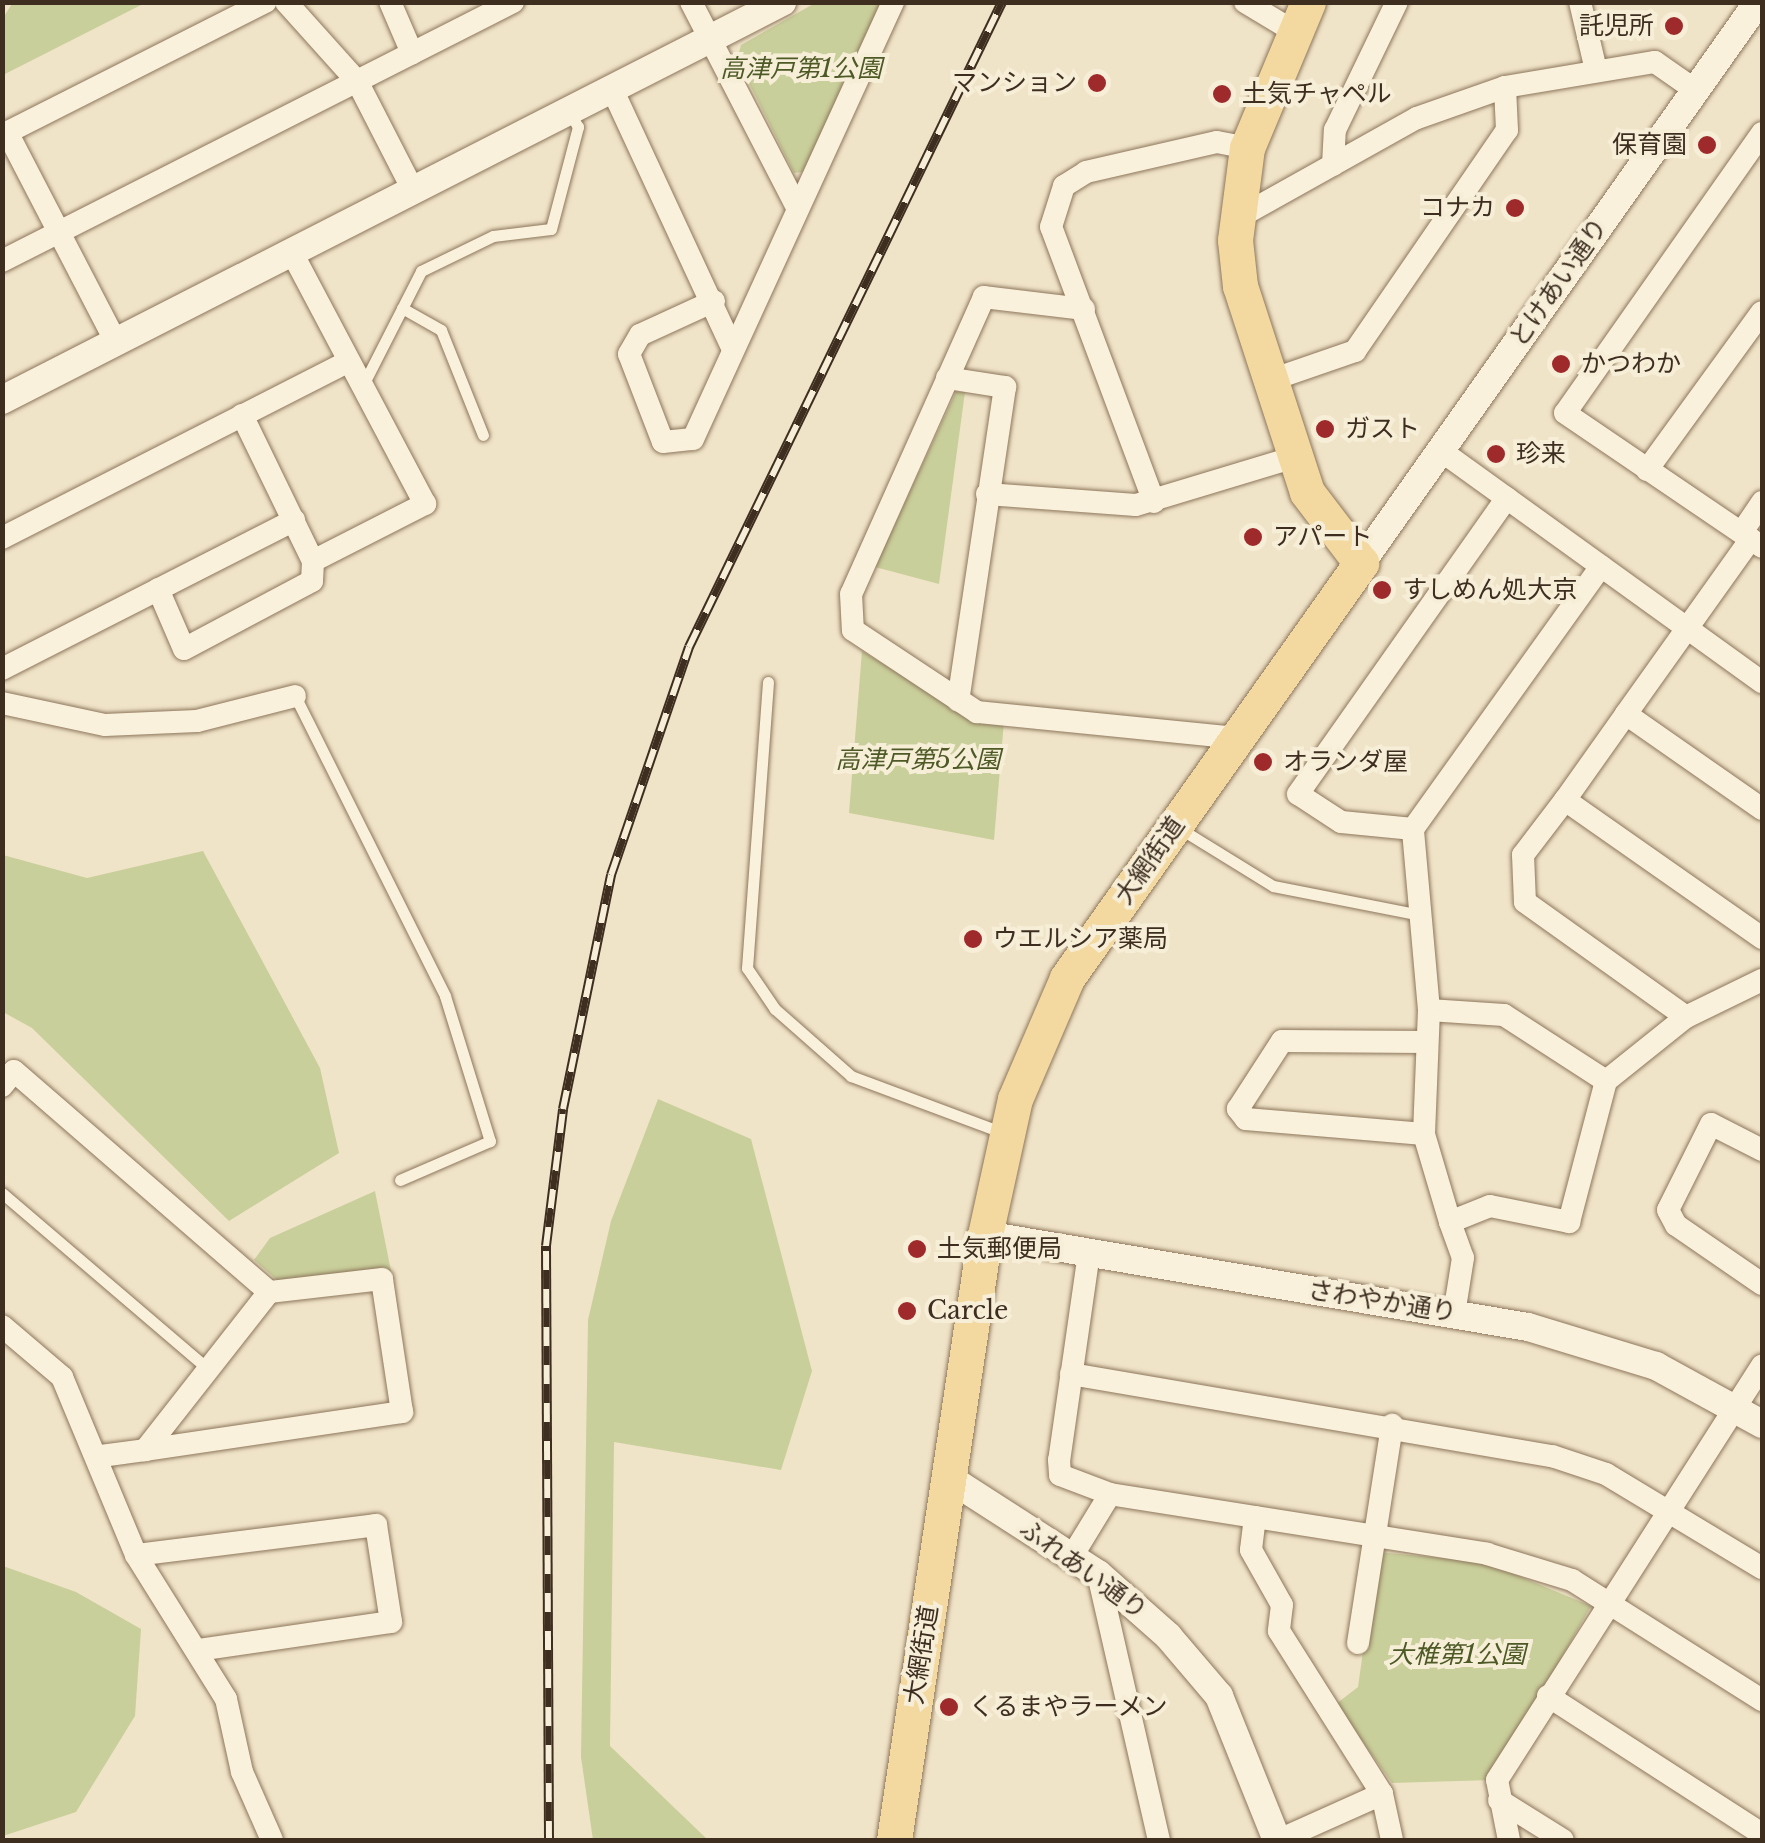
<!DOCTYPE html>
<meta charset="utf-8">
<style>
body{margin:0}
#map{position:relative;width:1765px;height:1843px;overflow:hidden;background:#f0e4c8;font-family:"Libre Baskerville","Noto Sans JP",serif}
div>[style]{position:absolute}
.green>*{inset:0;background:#c9cf9b}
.roads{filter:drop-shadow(0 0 2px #8d765c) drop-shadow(0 0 2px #8d765c)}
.service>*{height:11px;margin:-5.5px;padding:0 5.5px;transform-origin:5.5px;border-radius:5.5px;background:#faf1dc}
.minor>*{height:22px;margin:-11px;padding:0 11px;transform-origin:11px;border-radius:11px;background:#faf1dc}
.tertiary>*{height:28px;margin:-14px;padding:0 14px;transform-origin:14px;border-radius:14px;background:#faf1dc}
.primary>*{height:35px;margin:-17.5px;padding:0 17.5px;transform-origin:17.5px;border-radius:17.5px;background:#f3d9a0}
.rail>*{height:10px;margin-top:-5px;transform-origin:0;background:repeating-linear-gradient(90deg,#f7eed8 0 19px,#3d2e20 0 38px);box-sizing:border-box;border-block:2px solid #3d2e20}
.dots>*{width:28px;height:28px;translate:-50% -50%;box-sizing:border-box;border:5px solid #f7eed8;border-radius:50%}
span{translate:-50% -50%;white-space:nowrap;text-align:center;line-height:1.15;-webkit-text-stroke:8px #f7eed8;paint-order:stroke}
.poi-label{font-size:25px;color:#3d2e20}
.right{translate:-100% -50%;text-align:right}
.left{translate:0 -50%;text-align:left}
.park-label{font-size:25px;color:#4d5a26;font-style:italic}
.street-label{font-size:25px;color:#3d2e20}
.frame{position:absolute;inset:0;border:5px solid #3d2e20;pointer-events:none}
</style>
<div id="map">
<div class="green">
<i style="clip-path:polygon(13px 2px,145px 2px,145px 3px,3px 75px,3px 18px)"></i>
<i style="clip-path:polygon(815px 3px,892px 3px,811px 171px,794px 173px,737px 59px,741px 45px)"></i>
<i style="clip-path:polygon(956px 392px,965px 392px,939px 584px,875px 567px)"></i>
<i style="clip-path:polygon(862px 651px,968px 716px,1004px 721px,994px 840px,849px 813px)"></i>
<i style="clip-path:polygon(203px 851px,320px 1068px,339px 1153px,229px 1221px,32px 1028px,3px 1012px,3px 855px,87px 878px)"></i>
<i style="clip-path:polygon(658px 1099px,751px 1139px,812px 1371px,781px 1470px,614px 1442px,610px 1746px,708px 1840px,593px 1840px,581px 1757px,588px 1320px,611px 1221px)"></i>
<i style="clip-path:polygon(375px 1191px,391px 1271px,284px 1286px,254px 1260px,270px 1238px)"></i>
<i style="clip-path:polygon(1377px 1552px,1485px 1562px,1591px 1606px,1492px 1780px,1392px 1783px,1336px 1704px,1358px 1687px)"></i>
<i style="clip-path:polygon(3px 1566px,76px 1592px,141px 1629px,135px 1716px,76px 1812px,3px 1836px)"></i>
</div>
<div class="roads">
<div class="service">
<i style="left:402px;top:308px;width:45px;rotate:29.4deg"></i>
<i style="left:441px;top:330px;width:113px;rotate:68.2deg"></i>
<i style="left:363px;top:385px;width:128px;rotate:-63deg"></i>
<i style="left:421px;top:271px;width:80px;rotate:-25.9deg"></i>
<i style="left:493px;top:236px;width:58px;rotate:-6.9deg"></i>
<i style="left:551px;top:229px;width:106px;rotate:-75.2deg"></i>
<i style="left:578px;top:127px;width:16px;rotate:-120deg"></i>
<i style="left:768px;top:682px;width:287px;rotate:94.2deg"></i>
<i style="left:747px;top:968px;width:50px;rotate:55.7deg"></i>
<i style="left:775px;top:1009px;width:101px;rotate:41.4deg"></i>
<i style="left:851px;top:1076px;width:160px;rotate:20.5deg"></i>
<i style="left:295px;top:696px;width:335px;rotate:63.4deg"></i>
<i style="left:445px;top:996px;width:152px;rotate:72.8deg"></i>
<i style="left:490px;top:1141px;width:98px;rotate:156.6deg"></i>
<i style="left:1179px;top:828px;width:110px;rotate:31.7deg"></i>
<i style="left:1273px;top:886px;width:151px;rotate:11.1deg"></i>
<i style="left:2px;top:1193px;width:271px;rotate:40.5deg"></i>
</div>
<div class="minor">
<i style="left:286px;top:2px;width:106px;rotate:48.1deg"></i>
<i style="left:357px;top:81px;width:125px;rotate:62.8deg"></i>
<i style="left:390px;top:2px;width:56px;rotate:66.7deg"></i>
<i style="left:691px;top:2px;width:231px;rotate:62.7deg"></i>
<i style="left:1245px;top:2px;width:58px;rotate:31deg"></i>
<i style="left:1580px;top:2px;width:70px;rotate:76.8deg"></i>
<i style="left:613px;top:91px;width:285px;rotate:65.1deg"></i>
<i style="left:7px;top:132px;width:237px;rotate:62.6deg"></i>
<i style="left:1762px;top:133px;width:342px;rotate:125.1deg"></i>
<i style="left:1565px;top:413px;width:238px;rotate:34.2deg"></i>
<i style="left:2px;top:135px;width:295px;rotate:-26.8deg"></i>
<i style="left:1333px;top:165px;width:35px;rotate:-87deg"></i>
<i style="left:1335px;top:130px;width:142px;rotate:-64.2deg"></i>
<i style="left:1236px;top:219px;width:207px;rotate:-29.2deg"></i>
<i style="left:1417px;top:118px;width:93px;rotate:-19.4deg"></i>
<i style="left:1505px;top:87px;width:152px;rotate:-9.5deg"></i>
<i style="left:1655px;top:62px;width:49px;rotate:35deg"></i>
<i style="left:2px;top:261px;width:573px;rotate:-26.88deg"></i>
<i style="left:714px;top:301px;width:81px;rotate:155.3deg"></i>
<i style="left:640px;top:335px;width:22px;rotate:120deg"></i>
<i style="left:629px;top:354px;width:94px;rotate:68.9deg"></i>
<i style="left:663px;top:442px;width:30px;rotate:-6deg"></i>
<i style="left:693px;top:439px;width:481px;rotate:-65.4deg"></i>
<i style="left:1084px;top:309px;width:101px;rotate:-173.2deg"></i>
<i style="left:984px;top:297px;width:325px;rotate:114.1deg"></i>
<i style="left:851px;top:594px;width:36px;rotate:87deg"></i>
<i style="left:853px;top:630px;width:149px;rotate:33.5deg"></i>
<i style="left:977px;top:712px;width:262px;rotate:5.7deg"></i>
<i style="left:947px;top:378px;width:59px;rotate:8.8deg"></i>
<i style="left:1005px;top:387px;width:317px;rotate:98.5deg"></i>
<i style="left:1271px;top:380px;width:89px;rotate:-19deg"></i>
<i style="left:1355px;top:351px;width:268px;rotate:-55.5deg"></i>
<i style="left:1507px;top:130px;width:43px;rotate:-92.7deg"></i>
<i style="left:242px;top:415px;width:162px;rotate:64.1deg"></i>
<i style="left:313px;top:561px;width:126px;rotate:-27deg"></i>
<i style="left:425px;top:504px;width:284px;rotate:-117.9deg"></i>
<i style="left:1440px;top:450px;width:397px;rotate:35.8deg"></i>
<i style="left:1647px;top:470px;width:195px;rotate:-54deg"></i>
<i style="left:987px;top:494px;width:149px;rotate:4.2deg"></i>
<i style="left:1136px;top:505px;width:166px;rotate:-16.8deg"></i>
<i style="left:1154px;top:502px;width:294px;rotate:-110.5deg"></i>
<i style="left:1051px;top:227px;width:43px;rotate:-72.4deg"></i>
<i style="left:1064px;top:186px;width:26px;rotate:-32deg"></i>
<i style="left:1086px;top:172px;width:134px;rotate:-12.9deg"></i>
<i style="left:1217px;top:142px;width:31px;rotate:11deg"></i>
<i style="left:1742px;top:532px;width:36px;rotate:-56deg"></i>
<i style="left:2px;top:538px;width:387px;rotate:-27deg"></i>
<i style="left:158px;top:589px;width:65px;rotate:66.6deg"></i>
<i style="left:184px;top:649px;width:145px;rotate:-28deg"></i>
<i style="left:312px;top:581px;width:20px;rotate:-87deg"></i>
<i style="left:2px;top:669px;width:328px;rotate:-27deg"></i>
<i style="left:2px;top:703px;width:105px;rotate:12.1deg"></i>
<i style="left:105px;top:725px;width:92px;rotate:-2.5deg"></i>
<i style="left:197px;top:721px;width:101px;rotate:-14.3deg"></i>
<i style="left:1626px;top:714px;width:215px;rotate:-54.5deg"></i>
<i style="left:1565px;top:800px;width:69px;rotate:127.4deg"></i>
<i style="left:1523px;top:855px;width:47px;rotate:87.6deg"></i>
<i style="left:1525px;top:902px;width:198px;rotate:35.5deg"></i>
<i style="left:1762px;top:809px;width:166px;rotate:-145.1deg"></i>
<i style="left:1626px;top:714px;width:105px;rotate:125.3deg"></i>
<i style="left:1565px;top:800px;width:241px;rotate:35deg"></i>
<i style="left:1413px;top:829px;width:72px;rotate:-174.4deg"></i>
<i style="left:1341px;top:822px;width:51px;rotate:-146.9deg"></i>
<i style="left:1298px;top:794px;width:362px;rotate:-54.8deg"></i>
<i style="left:1429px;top:1010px;width:75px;rotate:3.8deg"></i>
<i style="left:1504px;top:1015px;width:121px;rotate:32.9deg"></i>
<i style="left:2px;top:1086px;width:19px;rotate:-51deg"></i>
<i style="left:14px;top:1071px;width:337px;rotate:40.9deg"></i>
<i style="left:1424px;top:1134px;width:179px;rotate:-175.2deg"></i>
<i style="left:1246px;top:1119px;width:13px;rotate:-129deg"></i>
<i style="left:1238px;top:1109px;width:81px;rotate:-57.1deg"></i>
<i style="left:1282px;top:1041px;width:145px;rotate:0.4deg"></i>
<i style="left:1762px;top:1150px;width:57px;rotate:-153deg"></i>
<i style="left:1711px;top:1124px;width:96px;rotate:116.6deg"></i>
<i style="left:1668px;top:1210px;width:17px;rotate:62deg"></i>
<i style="left:1676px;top:1225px;width:104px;rotate:34.5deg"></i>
<i style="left:1450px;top:1222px;width:92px;rotate:-106.5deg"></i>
<i style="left:1424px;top:1134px;width:124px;rotate:-87.7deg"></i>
<i style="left:1429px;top:1010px;width:182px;rotate:-95.1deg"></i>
<i style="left:1413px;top:829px;width:323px;rotate:-54.4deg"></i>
<i style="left:1089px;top:1253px;width:209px;rotate:98.2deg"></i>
<i style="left:1059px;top:1460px;width:15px;rotate:86deg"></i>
<i style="left:1060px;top:1475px;width:53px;rotate:20.8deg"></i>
<i style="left:1454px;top:1314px;width:57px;rotate:-80.9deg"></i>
<i style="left:1463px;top:1258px;width:38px;rotate:-110deg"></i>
<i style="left:1450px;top:1222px;width:43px;rotate:-21.8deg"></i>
<i style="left:1490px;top:1206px;width:81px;rotate:11.4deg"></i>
<i style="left:1569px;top:1222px;width:146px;rotate:-75.3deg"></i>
<i style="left:1606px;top:1081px;width:102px;rotate:-38.7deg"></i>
<i style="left:1686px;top:1017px;width:85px;rotate:-26deg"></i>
<i style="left:2px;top:1326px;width:79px;rotate:40.4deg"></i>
<i style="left:62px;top:1377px;width:193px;rotate:67.4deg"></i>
<i style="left:136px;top:1555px;width:170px;rotate:58deg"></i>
<i style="left:226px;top:1699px;width:75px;rotate:77.6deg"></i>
<i style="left:242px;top:1772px;width:74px;rotate:66.2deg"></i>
<i style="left:1071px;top:1374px;width:488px;rotate:9.7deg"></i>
<i style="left:1552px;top:1456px;width:57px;rotate:18.4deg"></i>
<i style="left:1606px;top:1474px;width:182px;rotate:31.1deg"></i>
<i style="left:101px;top:1456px;width:44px;rotate:-7.8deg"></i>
<i style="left:145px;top:1450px;width:260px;rotate:-8.4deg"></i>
<i style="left:402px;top:1412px;width:134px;rotate:-98.6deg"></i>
<i style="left:382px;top:1279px;width:114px;rotate:173.4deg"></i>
<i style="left:269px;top:1292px;width:201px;rotate:128.1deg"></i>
<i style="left:1255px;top:1517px;width:33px;rotate:97deg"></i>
<i style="left:1251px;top:1550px;width:63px;rotate:60.6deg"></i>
<i style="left:1282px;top:1605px;width:26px;rotate:97deg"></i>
<i style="left:1279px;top:1631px;width:193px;rotate:57.7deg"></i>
<i style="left:1382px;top:1794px;width:47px;rotate:77.7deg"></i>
<i style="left:136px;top:1555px;width:242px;rotate:-7.1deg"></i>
<i style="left:376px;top:1525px;width:98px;rotate:81.2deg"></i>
<i style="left:391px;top:1622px;width:195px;rotate:171.7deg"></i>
<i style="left:1071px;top:1558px;width:75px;rotate:-58.6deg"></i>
<i style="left:1110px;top:1494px;width:382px;rotate:9deg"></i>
<i style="left:1487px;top:1554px;width:89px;rotate:17deg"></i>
<i style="left:1572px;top:1580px;width:225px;rotate:32.3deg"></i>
<i style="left:1098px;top:1574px;width:273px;rotate:77.1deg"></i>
<i style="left:1358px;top:1643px;width:221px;rotate:-81.1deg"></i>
<i style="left:1548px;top:1696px;width:255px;rotate:32.8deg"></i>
<i style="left:1499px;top:1800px;width:75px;rotate:32deg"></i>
<i style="left:1279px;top:1840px;width:113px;rotate:-24.1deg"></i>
<i style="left:1509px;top:1840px;width:61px;rotate:-101.3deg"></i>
<i style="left:1497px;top:1780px;width:492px;rotate:-57.4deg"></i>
</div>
<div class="tertiary">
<i style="left:2px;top:400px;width:876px;rotate:-27.03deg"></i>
<i style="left:1361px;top:563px;width:687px;rotate:-54.71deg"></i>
<i style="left:985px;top:1235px;width:551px;rotate:9.62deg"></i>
<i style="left:1528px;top:1327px;width:134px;rotate:16.9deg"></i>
<i style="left:1656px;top:1366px;width:121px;rotate:28.7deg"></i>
<i style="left:949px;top:1478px;width:177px;rotate:32.8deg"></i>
<i style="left:1098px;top:1574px;width:94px;rotate:41.5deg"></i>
<i style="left:1168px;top:1636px;width:79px;rotate:49.6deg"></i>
<i style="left:1219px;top:1696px;width:155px;rotate:68.1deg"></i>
</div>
<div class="primary">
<i style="left:894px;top:1840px;width:612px;rotate:-81.45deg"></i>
<i style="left:985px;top:1235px;width:139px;rotate:-77.6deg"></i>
<i style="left:1015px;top:1099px;width:132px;rotate:-66.7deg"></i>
<i style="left:1067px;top:978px;width:509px;rotate:-54.68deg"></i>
<i style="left:1361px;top:563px;width:89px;rotate:-127.3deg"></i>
<i style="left:1307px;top:492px;width:217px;rotate:-108deg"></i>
<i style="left:1240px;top:286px;width:46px;rotate:-96.2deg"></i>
<i style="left:1235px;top:240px;width:93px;rotate:-82.6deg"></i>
<i style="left:1247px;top:148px;width:158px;rotate:-67.3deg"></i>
</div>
</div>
<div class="rail">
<i style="left:549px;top:1840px;width:594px;rotate:-90.29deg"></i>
<i style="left:546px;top:1246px;width:138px;rotate:-82.9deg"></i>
<i style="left:563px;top:1109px;width:239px;rotate:-78.4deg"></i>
<i style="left:611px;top:875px;width:241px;rotate:-71.1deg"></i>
<i style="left:689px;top:647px;width:717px;rotate:-64.11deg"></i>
</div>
<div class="dots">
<i style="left:1674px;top:26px;background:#9e2a2b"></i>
<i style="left:1097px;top:83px;background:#9e2a2b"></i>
<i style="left:1222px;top:94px;background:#9e2a2b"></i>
<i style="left:1707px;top:145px;background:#9e2a2b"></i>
<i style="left:1515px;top:208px;background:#9e2a2b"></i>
<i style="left:1561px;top:364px;background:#9e2a2b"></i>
<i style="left:1325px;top:429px;background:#9e2a2b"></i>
<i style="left:1496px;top:454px;background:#9e2a2b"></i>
<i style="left:1253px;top:537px;background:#9e2a2b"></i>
<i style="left:1382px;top:590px;background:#9e2a2b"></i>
<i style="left:1263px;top:762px;background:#9e2a2b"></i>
<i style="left:973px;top:939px;background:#9e2a2b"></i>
<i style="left:917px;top:1249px;background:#9e2a2b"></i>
<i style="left:907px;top:1311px;background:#9e2a2b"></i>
<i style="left:949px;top:1707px;background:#9e2a2b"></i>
</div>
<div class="poi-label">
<span class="right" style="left:1654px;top:26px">託児所</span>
<span class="right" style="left:1077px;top:83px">マンション</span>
<span class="left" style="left:1242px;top:94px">土気チャペル</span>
<span class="right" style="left:1687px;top:145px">保育園</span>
<span class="right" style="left:1495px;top:208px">コナカ</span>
<span class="left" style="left:1581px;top:364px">かつわか</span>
<span class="left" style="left:1345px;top:429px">ガスト</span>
<span class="left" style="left:1516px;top:454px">珍来</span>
<span class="left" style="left:1273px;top:537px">アパート</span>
<span class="left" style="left:1402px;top:590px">すしめん処大京</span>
<span class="left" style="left:1283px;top:762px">オランダ屋</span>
<span class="left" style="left:993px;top:939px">ウエルシア薬局</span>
<span class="left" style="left:937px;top:1249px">土気郵便局</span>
<span class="left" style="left:927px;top:1311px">Carcle</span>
<span class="left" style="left:969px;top:1707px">くるまやラーメン</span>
</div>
<div class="park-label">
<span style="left:801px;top:69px">高津戸第1公園</span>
<span style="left:918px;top:760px">高津戸第5公園</span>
<span style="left:1457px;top:1655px">大椎第1公園</span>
</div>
<div class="street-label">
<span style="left:1559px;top:283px;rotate:-55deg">とけあい通り</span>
<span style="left:1150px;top:861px;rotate:-55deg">大網街道</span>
<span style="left:1382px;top:1302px;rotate:9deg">さわやか通り</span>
<span style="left:1083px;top:1570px;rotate:36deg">ふれあい通り</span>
<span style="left:922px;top:1655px;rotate:-81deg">大網街道</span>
</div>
<div class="frame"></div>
</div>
